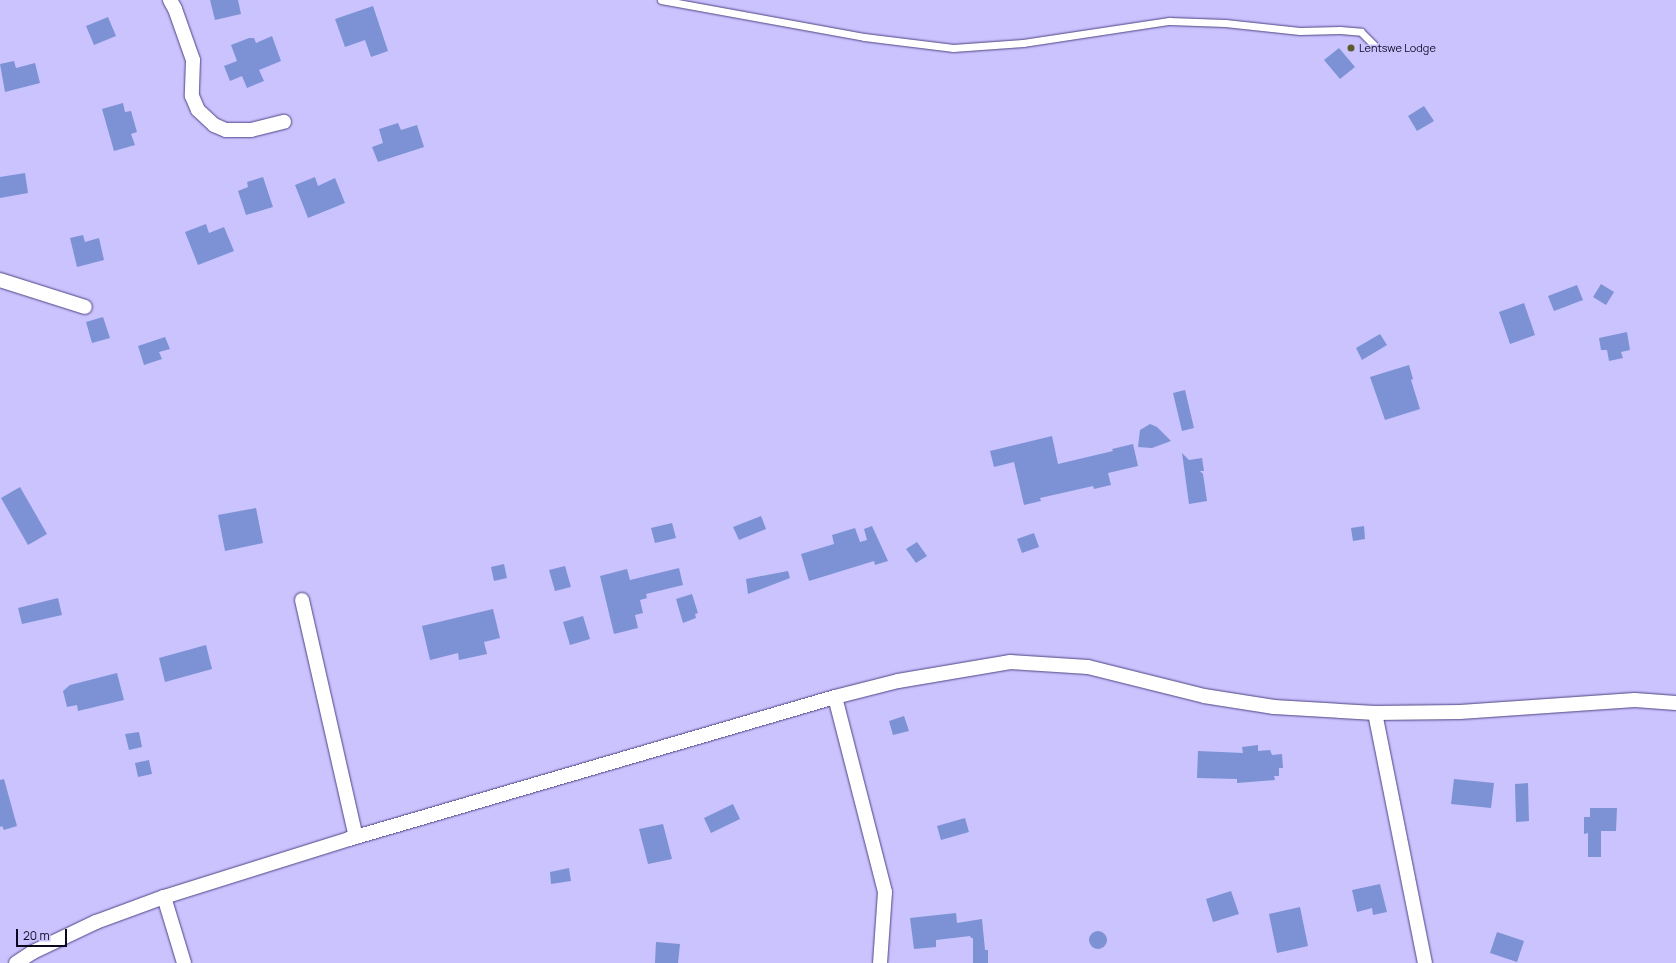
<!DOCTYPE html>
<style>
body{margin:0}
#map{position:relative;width:1676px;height:963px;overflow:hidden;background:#cac3fe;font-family:Manrope,sans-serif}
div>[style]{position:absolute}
.building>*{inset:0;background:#7c92d5}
.round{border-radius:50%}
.roads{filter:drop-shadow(0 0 1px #504383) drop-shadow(0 0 1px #504383)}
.service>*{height:7px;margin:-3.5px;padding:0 3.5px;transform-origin:3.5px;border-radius:3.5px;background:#fff}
.minor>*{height:14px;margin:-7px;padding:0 7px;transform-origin:7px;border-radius:7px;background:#fff}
.dots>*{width:11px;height:11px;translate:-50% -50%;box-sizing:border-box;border:2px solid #cac3fe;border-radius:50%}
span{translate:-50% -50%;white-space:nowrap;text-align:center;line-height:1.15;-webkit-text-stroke:3px #cac3fe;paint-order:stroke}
.poi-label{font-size:11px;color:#0d0720}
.left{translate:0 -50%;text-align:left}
.scale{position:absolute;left:16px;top:929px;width:51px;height:18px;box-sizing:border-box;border:2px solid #0d0720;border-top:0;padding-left:5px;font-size:12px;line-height:14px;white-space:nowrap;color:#0d0720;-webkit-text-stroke:3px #cac3fe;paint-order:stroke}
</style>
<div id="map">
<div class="building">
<i style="clip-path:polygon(210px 0,238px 0,241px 14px,215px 20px)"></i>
<i style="clip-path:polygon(373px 6px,388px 51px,371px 57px,365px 40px,345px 47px,335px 19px)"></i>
<i style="clip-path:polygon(108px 17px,116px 36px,94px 45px,86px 26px)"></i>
<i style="clip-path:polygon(272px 36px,281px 61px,259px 70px,264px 81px,247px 88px,242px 76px,230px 81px,224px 66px,237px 61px,231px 45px,249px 38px,254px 38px,256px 43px)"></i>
<i style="clip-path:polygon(1339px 48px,1355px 67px,1340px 79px,1324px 60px)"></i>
<i style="clip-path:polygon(14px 61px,16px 68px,35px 63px,40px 83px,5px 92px,0 64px)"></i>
<i style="clip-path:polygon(123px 103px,125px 112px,131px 111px,137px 132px,131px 134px,135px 145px,114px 151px,102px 109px)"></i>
<i style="clip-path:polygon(1424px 106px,1434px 121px,1417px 131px,1408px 116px)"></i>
<i style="clip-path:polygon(398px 123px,401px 130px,417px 125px,424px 147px,378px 162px,372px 147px,383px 143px,379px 129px)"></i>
<i style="clip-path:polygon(25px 173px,28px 193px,0 198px,0 177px)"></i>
<i style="clip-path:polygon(263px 177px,273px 207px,246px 215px,238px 191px,248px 187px,247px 182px)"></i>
<i style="clip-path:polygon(315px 177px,318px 186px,335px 178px,345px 203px,308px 218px,295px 185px)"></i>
<i style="clip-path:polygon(206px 224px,209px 233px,224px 227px,234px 251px,198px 265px,185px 232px)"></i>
<i style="clip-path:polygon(83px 235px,85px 242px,99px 238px,104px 260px,77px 267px,70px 238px)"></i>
<i style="clip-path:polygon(1601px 284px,1614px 292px,1606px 305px,1593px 297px)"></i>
<i style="clip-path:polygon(1577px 285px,1583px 300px,1554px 311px,1548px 296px)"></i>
<i style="clip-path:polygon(1524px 303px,1535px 335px,1510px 344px,1499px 312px)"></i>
<i style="clip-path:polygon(103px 317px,110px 338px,92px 343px,86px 322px)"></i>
<i style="clip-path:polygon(1627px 332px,1630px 350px,1621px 352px,1623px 358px,1609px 361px,1607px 350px,1601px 350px,1599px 338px)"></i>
<i style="clip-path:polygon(1380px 334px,1387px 345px,1362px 360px,1356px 348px)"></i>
<i style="clip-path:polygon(165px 337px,170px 349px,159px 352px,162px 359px,144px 365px,138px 346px)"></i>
<i style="clip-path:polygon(1409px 365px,1413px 379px,1411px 380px,1420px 409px,1385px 420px,1370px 377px)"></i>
<i style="clip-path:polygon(1185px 390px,1194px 428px,1182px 431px,1173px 393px)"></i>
<i style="clip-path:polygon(1150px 424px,1157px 427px,1171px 441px,1152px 448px,1138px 447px,1140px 430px)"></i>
<i style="clip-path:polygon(1052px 436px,1058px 464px,1113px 451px,1112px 449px,1133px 444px,1138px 466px,1108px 473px,1111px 485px,1094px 489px,1093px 486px,1040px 498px,1041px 501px,1024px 505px,1014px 462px,994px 467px,990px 451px)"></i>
<i style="clip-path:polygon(1182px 453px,1189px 460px,1202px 458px,1204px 471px,1200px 471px,1203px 474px,1207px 501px,1189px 504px)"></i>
<i style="clip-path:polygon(20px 487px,47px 534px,28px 545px,1px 498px)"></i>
<i style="clip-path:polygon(256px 508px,263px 543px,225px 551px,218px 515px)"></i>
<i style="clip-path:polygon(761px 516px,766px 529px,739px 540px,733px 527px)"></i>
<i style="clip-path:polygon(672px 523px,676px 538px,655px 543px,651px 528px)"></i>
<i style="clip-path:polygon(872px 526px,888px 561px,875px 565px,874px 561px,809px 581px,801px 554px,834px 544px,832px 535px,855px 528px,860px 542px,867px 540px,864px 529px)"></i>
<i style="clip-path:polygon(1364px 526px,1365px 539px,1353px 541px,1351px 528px)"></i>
<i style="clip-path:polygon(1034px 533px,1039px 547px,1022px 553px,1017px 539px)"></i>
<i style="clip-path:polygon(917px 542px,927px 556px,916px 563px,906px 549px)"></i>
<i style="clip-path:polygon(504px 564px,507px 578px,494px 581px,491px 567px)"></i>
<i style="clip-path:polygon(565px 566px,571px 587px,555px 591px,549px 570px)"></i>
<i style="clip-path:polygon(679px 568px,683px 585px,646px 594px,647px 598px,640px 600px,643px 613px,635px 615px,638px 628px,614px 634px,600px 576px,627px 569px,630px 580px)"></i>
<i style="clip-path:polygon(788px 571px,790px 578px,748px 594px,746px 579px)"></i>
<i style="clip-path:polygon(692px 594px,698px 613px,695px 614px,696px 618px,683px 623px,676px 599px)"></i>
<i style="clip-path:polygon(58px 598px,62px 615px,22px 624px,18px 608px)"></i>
<i style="clip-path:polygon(493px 609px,500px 638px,484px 642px,487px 654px,459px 660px,458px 653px,430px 660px,422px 626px)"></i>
<i style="clip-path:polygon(583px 616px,590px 639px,570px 645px,563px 622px)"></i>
<i style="clip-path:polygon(206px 645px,212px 669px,165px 682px,159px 658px)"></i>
<i style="clip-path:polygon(117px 673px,124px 700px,78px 711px,77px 705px,67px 707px,63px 691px,70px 685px)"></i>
<i style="clip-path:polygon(904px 716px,909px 731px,893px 735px,889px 721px)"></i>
<i style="clip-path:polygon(139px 732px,142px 747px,129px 750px,125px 734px)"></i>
<i style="clip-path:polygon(1258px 745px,1258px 751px,1270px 750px,1272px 755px,1282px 754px,1283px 768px,1279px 768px,1279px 776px,1274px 776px,1275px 780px,1237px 783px,1237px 779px,1197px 778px,1198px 751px,1243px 753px,1242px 747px)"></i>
<i style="clip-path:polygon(149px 760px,152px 774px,138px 777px,135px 763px)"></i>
<i style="clip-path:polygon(4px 779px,17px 826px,4px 830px,2px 826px,0 827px,0 780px)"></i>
<i style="clip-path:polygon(1454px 779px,1494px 783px,1491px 808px,1451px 804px)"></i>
<i style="clip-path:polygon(1528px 783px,1529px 821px,1516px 822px,1515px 784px)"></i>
<i style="clip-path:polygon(733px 804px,740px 819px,711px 833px,704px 818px)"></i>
<i style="clip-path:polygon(1590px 808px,1617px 808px,1616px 831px,1601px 831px,1601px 857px,1588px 857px,1588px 833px,1584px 834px,1584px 817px,1590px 817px)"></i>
<i style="clip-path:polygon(965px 818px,969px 832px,941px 840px,937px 826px)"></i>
<i style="clip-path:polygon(663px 824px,672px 859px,648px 864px,639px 829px)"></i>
<i style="clip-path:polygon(569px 868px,571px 881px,551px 884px,550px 872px)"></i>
<i style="clip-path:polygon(1380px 884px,1387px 912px,1373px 915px,1372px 908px,1357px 912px,1352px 890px)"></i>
<i style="clip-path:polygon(1231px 891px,1239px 914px,1213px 922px,1206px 899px)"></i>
<i style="clip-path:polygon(1300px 907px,1308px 946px,1277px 953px,1269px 914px)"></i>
<i style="clip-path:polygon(956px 913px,957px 923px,982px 919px,985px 950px,988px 950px,988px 963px,973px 963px,973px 938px,971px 938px,970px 936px,936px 940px,936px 947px,914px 949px,910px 918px)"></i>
<i class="round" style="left:1089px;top:931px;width:18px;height:18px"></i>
<i style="clip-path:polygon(1497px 932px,1524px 941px,1517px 962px,1490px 953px)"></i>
<i style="clip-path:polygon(656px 942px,680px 944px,678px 963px,655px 963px)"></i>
</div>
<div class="roads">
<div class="service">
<i style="left:661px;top:0;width:206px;rotate:10.3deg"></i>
<i style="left:864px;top:37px;width:90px;rotate:7deg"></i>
<i style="left:953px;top:48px;width:70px;rotate:-4.1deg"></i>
<i style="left:1023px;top:43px;width:148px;rotate:-8.6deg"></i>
<i style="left:1169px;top:21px;width:56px;rotate:2deg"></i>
<i style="left:1225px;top:23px;width:75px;rotate:6.1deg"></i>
<i style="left:1300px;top:31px;width:40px;rotate:-1.4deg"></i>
<i style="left:1340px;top:30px;width:21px;rotate:5deg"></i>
<i style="left:1361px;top:32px;width:18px;rotate:45deg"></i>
</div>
<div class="minor">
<i style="left:170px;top:0;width:10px;rotate:61deg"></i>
<i style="left:175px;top:9px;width:54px;rotate:70.6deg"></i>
<i style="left:193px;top:60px;width:36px;rotate:92deg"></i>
<i style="left:192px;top:96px;width:15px;rotate:67deg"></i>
<i style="left:198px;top:110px;width:22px;rotate:43deg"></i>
<i style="left:214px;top:125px;width:13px;rotate:23deg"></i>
<i style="left:226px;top:130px;width:25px"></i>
<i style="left:251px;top:130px;width:34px;rotate:-14deg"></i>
<i style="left:0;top:280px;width:89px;rotate:17.6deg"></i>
<i style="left:302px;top:600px;width:243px;rotate:77.2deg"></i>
<i style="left:835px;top:697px;width:201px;rotate:75.6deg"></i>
<i style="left:885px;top:892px;width:71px;rotate:94deg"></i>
<i style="left:1375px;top:713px;width:255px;rotate:78.7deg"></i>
<i style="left:164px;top:897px;width:69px;rotate:73.1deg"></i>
<i style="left:16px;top:963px;width:20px;rotate:-33deg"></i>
<i style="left:33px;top:952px;width:70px;rotate:-25.5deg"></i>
<i style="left:96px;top:922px;width:72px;rotate:-20.2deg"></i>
<i style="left:164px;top:897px;width:194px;rotate:-17.4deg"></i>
<i style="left:349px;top:839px;width:506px;rotate:-16.29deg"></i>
<i style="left:835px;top:697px;width:65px;rotate:-14.3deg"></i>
<i style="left:898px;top:681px;width:114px;rotate:-9.6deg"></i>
<i style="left:1010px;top:662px;width:78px;rotate:3.7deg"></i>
<i style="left:1088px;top:667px;width:120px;rotate:14deg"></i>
<i style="left:1204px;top:696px;width:71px;rotate:8.9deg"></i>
<i style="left:1274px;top:707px;width:101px;rotate:3.4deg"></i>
<i style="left:1375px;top:713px;width:85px;rotate:-0.7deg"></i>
<i style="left:1460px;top:712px;width:175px;rotate:-3.9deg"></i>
<i style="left:1635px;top:700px;width:41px;rotate:4.2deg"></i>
</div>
</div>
<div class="dots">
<i style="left:1351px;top:48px;background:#5b5c29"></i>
</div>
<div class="poi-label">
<span class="left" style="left:1359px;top:48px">Lentswe Lodge</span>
</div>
<div class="scale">20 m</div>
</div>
